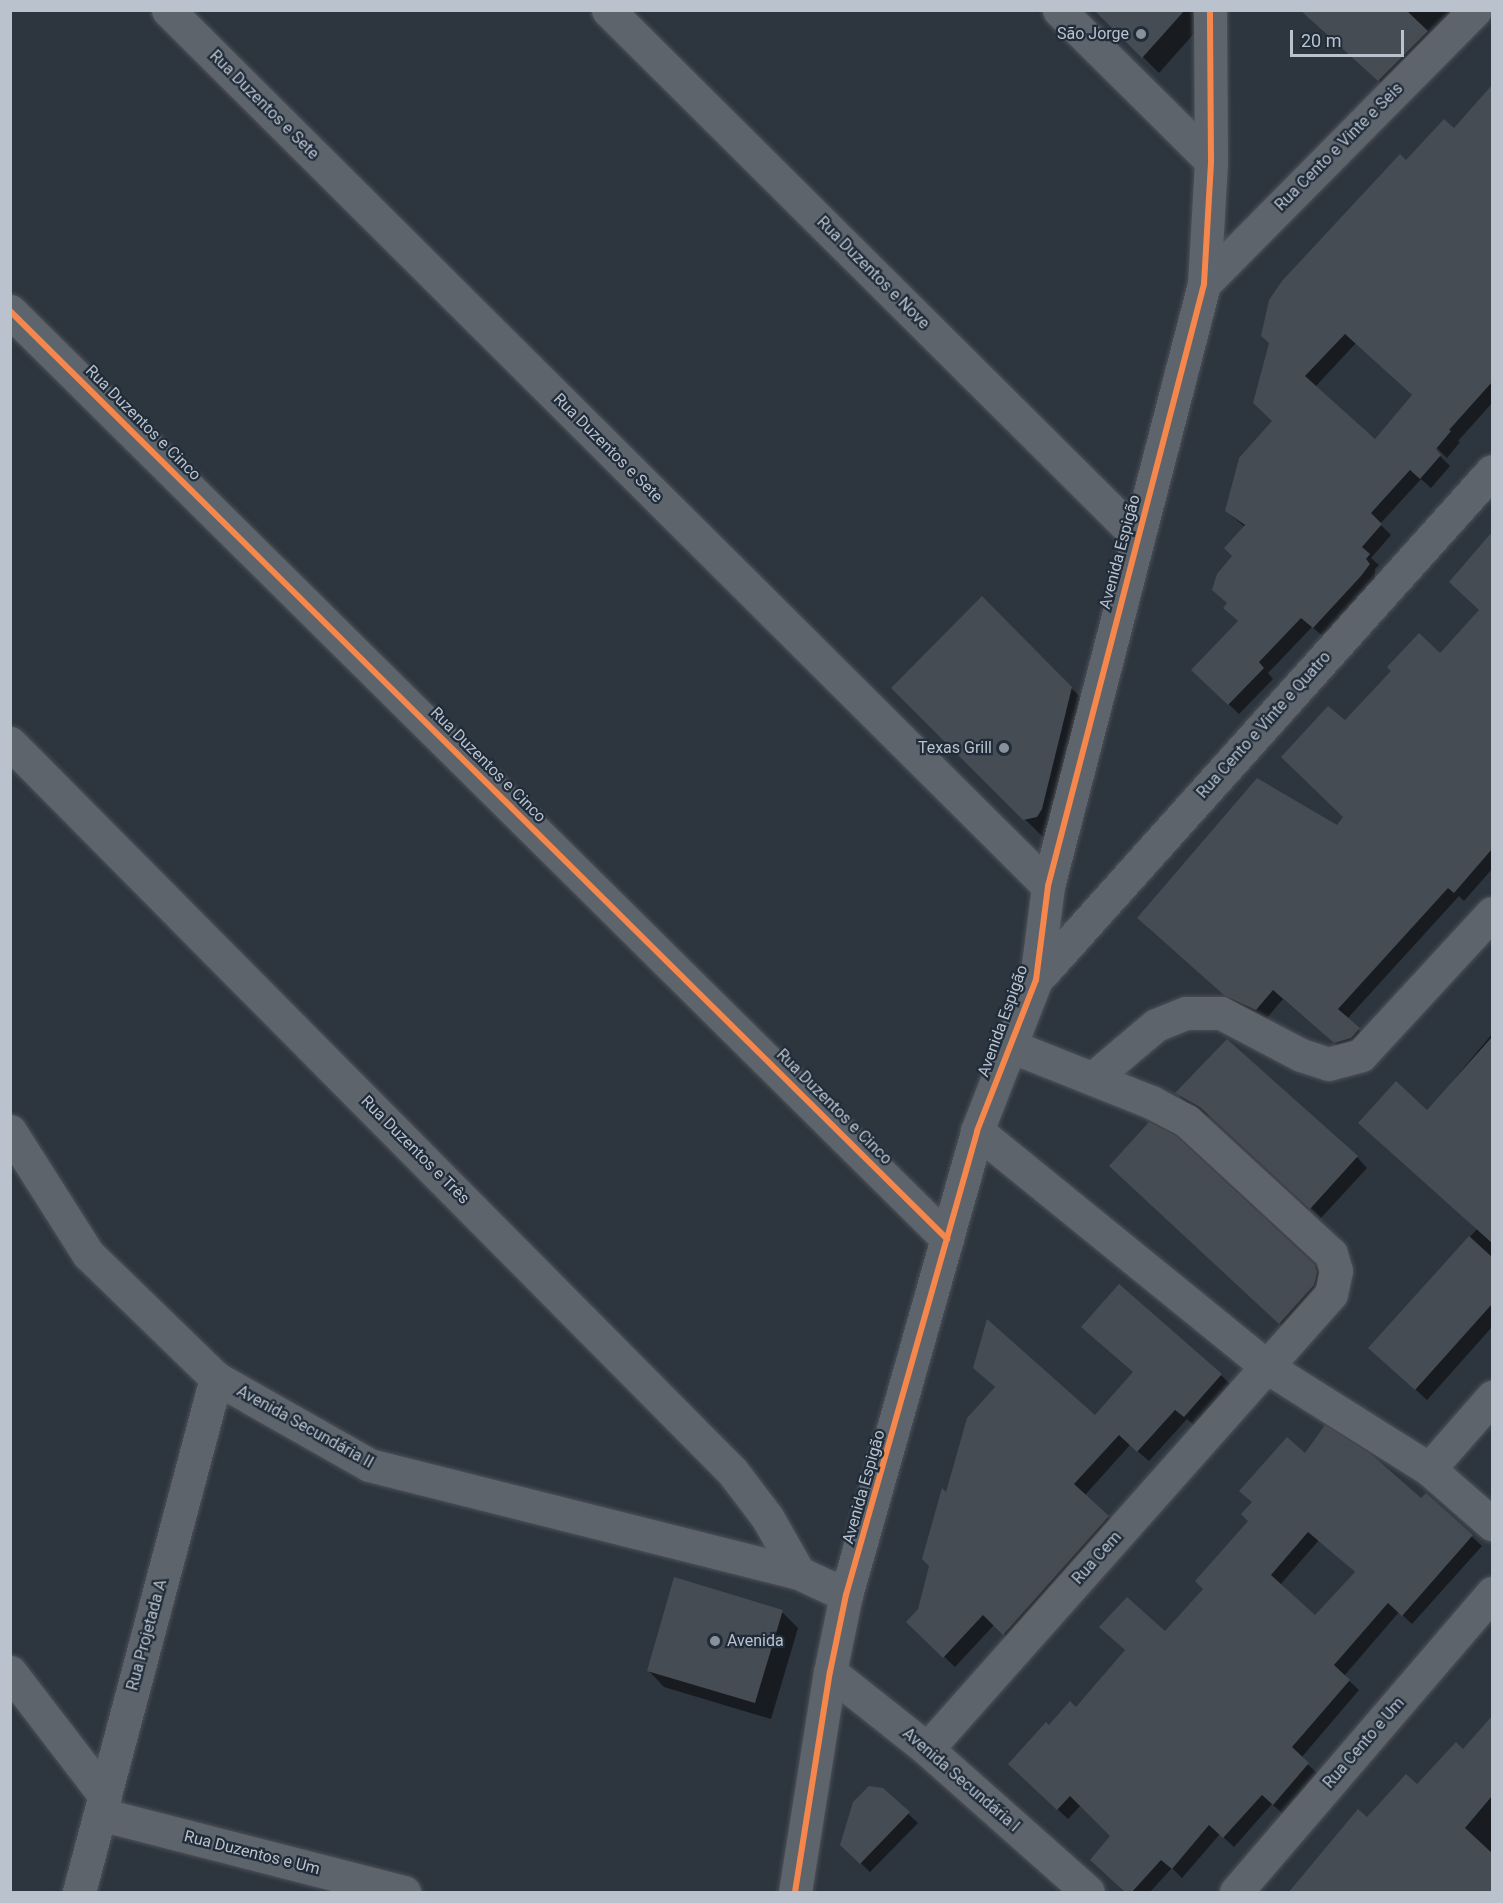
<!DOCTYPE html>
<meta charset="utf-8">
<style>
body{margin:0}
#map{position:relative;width:1503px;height:1903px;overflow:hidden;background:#2d353e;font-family:Roboto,sans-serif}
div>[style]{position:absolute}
.shadow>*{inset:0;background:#0007}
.building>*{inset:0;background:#464c53}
.roads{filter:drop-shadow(0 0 2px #4c5158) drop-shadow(0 0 2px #4c5158)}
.minor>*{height:33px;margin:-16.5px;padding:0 16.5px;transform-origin:16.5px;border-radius:16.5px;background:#5e646b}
.cycleway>*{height:6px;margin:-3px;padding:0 3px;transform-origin:3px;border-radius:3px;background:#f5874c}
.dots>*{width:16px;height:16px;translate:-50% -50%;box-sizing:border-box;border:3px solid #202c39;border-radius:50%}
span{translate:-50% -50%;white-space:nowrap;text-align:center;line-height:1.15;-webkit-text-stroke:4.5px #202c39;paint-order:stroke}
.poi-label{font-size:16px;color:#b9c2cd}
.right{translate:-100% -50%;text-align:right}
.left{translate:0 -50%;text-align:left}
.street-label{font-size:16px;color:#b9c2cd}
.frame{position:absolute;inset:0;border:12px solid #b9c2cd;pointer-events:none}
.scale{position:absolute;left:1290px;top:30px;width:114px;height:27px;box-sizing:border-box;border:3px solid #b9c2cd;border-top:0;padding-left:8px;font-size:18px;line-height:21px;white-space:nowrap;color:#b9c2cd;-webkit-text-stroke:4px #202c39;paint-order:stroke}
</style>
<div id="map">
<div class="shadow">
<i style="clip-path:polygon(1096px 10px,1215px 10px,1159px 73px)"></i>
<i style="clip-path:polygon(1320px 10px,1453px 10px,1391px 91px,1323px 31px)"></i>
<i style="clip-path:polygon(evenodd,1492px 87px,1492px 403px,1458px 441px,1460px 442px,1447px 458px,1432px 443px,1429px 445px,1450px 466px,1431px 488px,1421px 479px,1380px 524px,1391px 535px,1371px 558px,1379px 565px,1375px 569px,1375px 580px,1324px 637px,1312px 627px,1268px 673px,1273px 679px,1239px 714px,1193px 670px,1240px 622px,1229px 604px,1234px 556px,1245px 527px,1226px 511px,1406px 162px,1454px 130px,1492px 87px,1356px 343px,1413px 396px,1375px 441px,1315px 387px,1356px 343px)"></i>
<i style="clip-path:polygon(1486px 542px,1492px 547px,1492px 869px,1464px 901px,1459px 896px,1347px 1019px,1369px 1039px,1345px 1052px,1283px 999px,1266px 1019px,1236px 1004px,1148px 928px,1338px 827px,1345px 817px,1345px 723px,1441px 655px,1481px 610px)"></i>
<i style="clip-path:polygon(982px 598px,1092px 709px,1046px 840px,893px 688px)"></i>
<i style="clip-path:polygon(1492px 1034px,1492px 1327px,1427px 1400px,1370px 1348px,1477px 1229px,1427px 1112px)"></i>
<i style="clip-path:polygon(1177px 1093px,1357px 1157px,1367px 1168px,1321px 1218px,1212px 1118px,1187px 1104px)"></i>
<i style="clip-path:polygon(1121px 1176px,1313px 1265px,1325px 1277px,1291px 1334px)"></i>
<i style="clip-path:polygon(974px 1368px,1095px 1417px,1221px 1375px,1232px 1386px,1196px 1427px,1187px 1419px,1149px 1461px,1130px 1445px,1085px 1495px,1119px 1527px,1015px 1644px,994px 1625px,955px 1667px,908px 1622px,920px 1610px,947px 1495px,996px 1388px)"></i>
<i style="clip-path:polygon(evenodd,1305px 1456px,1421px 1501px,1426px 1495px,1482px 1546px,1412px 1624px,1399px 1612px,1344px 1676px,1359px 1690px,1301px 1758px,1318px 1774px,1283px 1814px,1272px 1804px,1234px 1847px,1220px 1834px,1182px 1878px,1172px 1868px,1150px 1892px,1127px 1892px,1112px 1836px,1081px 1805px,1068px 1819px,1020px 1774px,1049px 1727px,1077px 1709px,1165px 1634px,1205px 1589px,1305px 1456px,1319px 1540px,1356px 1573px,1315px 1618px,1280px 1585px,1319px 1540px)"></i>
<i style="clip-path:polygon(782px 1612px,798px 1628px,771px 1719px,664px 1687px,648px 1670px)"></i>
<i style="clip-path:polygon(1492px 1717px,1492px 1892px,1290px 1892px,1367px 1819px,1417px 1786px,1463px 1751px)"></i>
<i style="clip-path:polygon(882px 1790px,918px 1823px,870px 1872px,842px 1845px)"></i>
</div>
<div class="building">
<i style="clip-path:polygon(1094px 10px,1185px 10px,1142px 58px)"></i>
<i style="clip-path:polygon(1300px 10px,1406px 10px,1428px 31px,1378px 81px)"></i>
<i style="clip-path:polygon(evenodd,1492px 85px,1492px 382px,1449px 430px,1451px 431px,1436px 449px,1441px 455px,1420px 479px,1410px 470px,1371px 513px,1382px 524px,1362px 547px,1370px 554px,1366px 559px,1370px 564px,1361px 576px,1313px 628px,1301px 618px,1259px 662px,1264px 668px,1228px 705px,1191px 670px,1238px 621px,1223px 608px,1227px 603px,1212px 590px,1217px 574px,1232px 556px,1224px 548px,1245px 525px,1225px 511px,1239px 458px,1272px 421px,1253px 403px,1269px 343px,1261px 336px,1269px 300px,1282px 281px,1400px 154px,1406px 160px,1444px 119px,1454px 128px,1492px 85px,1345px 334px,1412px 395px,1375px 439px,1305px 376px,1345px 334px)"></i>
<i style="clip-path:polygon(1492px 532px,1492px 849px,1454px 893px,1448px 888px,1338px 1009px,1360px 1028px,1351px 1038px,1334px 1043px,1273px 990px,1256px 1010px,1224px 995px,1137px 918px,1257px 778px,1337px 825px,1343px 817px,1281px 757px,1328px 706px,1345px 720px,1391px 671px,1387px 667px,1419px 633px,1440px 653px,1479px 610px,1449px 582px)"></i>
<i style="clip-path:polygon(982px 596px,1072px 687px,1042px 809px,1037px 817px,1023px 820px,891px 688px)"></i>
<i style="clip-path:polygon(1492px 1037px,1492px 1243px,1358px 1123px,1396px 1081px,1427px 1110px)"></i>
<i style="clip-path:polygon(1227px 1039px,1358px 1156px,1310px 1209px,1200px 1107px,1175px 1093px)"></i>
<i style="clip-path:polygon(1149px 1122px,1176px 1136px,1314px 1264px,1317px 1272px,1314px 1285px,1279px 1324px,1109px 1166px)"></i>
<i style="clip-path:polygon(1469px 1236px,1492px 1257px,1492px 1304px,1415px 1390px,1368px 1348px)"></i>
<i style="clip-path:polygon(1119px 1284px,1222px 1374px,1184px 1417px,1175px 1410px,1137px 1452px,1119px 1435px,1074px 1484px,1109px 1516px,1003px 1635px,983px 1615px,943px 1658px,906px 1622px,918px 1609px,929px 1566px,922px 1559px,942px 1488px,946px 1492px,967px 1418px,995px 1387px,973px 1368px,987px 1319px,1095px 1415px,1133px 1372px,1081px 1327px)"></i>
<i style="clip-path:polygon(evenodd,1325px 1425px,1372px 1455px,1421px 1498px,1426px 1493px,1473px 1535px,1402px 1616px,1388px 1603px,1334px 1665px,1350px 1680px,1292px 1747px,1309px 1763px,1273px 1805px,1262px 1795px,1223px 1838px,1209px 1825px,1172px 1869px,1161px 1860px,1131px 1893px,1126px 1893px,1090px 1860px,1110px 1836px,1070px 1796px,1057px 1810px,1008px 1764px,1046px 1722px,1049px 1725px,1070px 1701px,1076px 1707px,1125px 1650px,1099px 1627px,1127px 1597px,1165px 1631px,1203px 1589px,1195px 1581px,1248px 1521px,1241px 1514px,1252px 1502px,1239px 1491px,1287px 1437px,1305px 1453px,1325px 1425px,1308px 1532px,1355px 1572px,1315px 1615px,1271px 1575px,1308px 1532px)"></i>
<i style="clip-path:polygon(674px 1577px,783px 1610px,755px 1703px,647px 1671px)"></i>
<i style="clip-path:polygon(1492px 1716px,1492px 1796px,1465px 1828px,1492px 1853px,1492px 1893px,1288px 1893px,1358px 1809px,1367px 1817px,1406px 1774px,1417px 1784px,1456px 1742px,1463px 1749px)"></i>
<i style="clip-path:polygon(869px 1786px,883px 1788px,910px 1812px,860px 1864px,840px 1845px,853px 1802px)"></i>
</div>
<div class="roads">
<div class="minor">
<i style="left:168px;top:10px;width:1242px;rotate:44.87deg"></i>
<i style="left:608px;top:10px;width:746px;rotate:44.84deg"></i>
<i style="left:1059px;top:10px;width:214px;rotate:44.8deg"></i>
<i style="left:1204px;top:284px;width:385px;rotate:-45.3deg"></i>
<i style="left:10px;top:311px;width:1319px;rotate:44.72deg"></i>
<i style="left:10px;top:743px;width:1025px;rotate:45.24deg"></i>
<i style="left:732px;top:1471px;width:58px;rotate:52.7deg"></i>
<i style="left:767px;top:1517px;width:64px;rotate:60.3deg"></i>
<i style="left:1036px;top:980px;width:683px;rotate:-48.14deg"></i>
<i style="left:1093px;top:1078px;width:82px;rotate:-40.1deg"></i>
<i style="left:1156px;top:1025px;width:32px;rotate:-22deg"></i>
<i style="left:1186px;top:1013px;width:35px"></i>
<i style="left:1221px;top:1013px;width:90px;rotate:27.7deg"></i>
<i style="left:1301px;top:1055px;width:28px;rotate:18deg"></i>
<i style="left:1328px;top:1064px;width:34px;rotate:-15deg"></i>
<i style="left:1361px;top:1055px;width:193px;rotate:-47.3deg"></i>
<i style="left:10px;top:1131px;width:146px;rotate:57.6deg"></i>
<i style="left:88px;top:1254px;width:178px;rotate:44.1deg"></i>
<i style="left:216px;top:1378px;width:176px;rotate:29.6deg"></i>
<i style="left:369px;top:1465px;width:443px;rotate:14.1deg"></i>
<i style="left:799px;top:1573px;width:52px;rotate:25.1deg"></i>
<i style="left:977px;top:1131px;width:374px;rotate:39.1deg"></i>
<i style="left:1267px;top:1367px;width:191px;rotate:32.2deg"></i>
<i style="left:1429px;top:1469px;width:84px;rotate:41.1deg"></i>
<i style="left:1429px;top:1469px;width:96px;rotate:-48.8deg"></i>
<i style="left:10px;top:1672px;width:156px;rotate:52.5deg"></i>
<i style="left:830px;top:1672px;width:124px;rotate:38.4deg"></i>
<i style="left:927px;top:1749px;width:215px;rotate:41.6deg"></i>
<i style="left:927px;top:1749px;width:608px;rotate:-48.4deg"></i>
<i style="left:1331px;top:1294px;width:24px;rotate:-78deg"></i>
<i style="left:1336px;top:1271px;width:18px;rotate:-106deg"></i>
<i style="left:1331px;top:1254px;width:196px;rotate:-137.3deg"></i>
<i style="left:1187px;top:1121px;width:41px;rotate:-152.2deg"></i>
<i style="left:1151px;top:1102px;width:152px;rotate:-158.3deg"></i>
<i style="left:100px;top:1814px;width:314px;rotate:14.4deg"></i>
<i style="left:79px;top:1892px;width:532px;rotate:-75.08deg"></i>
<i style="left:795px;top:1892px;width:223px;rotate:-81deg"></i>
<i style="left:830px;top:1672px;width:79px;rotate:-78.3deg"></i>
<i style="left:846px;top:1595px;width:482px;rotate:-74.2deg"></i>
<i style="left:977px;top:1131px;width:162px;rotate:-68.7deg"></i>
<i style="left:1036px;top:980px;width:95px;rotate:-82.7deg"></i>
<i style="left:1048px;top:886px;width:622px;rotate:-75.47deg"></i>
<i style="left:1204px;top:284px;width:123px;rotate:-86.7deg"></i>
<i style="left:1211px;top:161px;width:151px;rotate:-90.4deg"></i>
<i style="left:1236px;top:1892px;width:394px;rotate:-49.4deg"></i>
</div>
</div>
<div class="cycleway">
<i style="left:10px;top:311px;width:1319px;rotate:44.72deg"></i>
<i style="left:795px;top:1892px;width:223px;rotate:-81deg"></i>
<i style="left:830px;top:1672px;width:79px;rotate:-78.3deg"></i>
<i style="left:846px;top:1595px;width:482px;rotate:-74.2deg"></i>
<i style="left:977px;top:1131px;width:162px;rotate:-68.7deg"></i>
<i style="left:1036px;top:980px;width:95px;rotate:-82.7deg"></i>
<i style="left:1048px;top:886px;width:622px;rotate:-75.47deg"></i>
<i style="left:1204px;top:284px;width:123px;rotate:-86.7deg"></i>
<i style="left:1211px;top:161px;width:151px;rotate:-90.4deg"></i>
</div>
<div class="dots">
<i style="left:1141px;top:34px;background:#88919b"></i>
<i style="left:1004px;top:748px;background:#88919b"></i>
<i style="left:715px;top:1641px;background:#88919b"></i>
</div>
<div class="poi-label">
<span class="right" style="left:1129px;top:34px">São Jorge</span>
<span class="right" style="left:992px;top:748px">Texas Grill</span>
<span class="left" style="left:727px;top:1641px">Avenida</span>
</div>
<div class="street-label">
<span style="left:264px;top:105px;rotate:45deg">Rua Duzentos e Sete</span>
<span style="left:1339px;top:147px;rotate:-45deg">Rua Cento e Vinte e Seis</span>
<span style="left:873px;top:273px;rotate:45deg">Rua Duzentos e Nove</span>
<span style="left:143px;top:423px;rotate:45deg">Rua Duzentos e Cinco</span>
<span style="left:608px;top:448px;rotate:45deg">Rua Duzentos e Sete</span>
<span style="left:1120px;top:552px;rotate:-75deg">Avenida Espigão</span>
<span style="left:1264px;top:725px;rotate:-48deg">Rua Cento e Vinte e Quatro</span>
<span style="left:488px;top:765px;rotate:45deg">Rua Duzentos e Cinco</span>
<span style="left:1003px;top:1021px;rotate:-70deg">Avenida Espigão</span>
<span style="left:834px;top:1107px;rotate:45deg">Rua Duzentos e Cinco</span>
<span style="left:415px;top:1150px;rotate:45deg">Rua Duzentos e Três</span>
<span style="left:305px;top:1427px;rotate:29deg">Avenida Secundária II</span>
<span style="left:864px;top:1487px;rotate:-74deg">Avenida Espigão</span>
<span style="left:1097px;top:1558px;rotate:-48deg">Rua Cem</span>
<span style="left:147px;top:1635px;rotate:-75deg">Rua Projetada A</span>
<span style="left:1364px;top:1743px;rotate:-49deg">Rua Cento e Um</span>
<span style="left:961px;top:1780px;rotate:41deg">Avenida Secundária I</span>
<span style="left:252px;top:1853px;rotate:14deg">Rua Duzentos e Um</span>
</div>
<div class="frame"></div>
<div class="scale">20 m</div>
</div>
